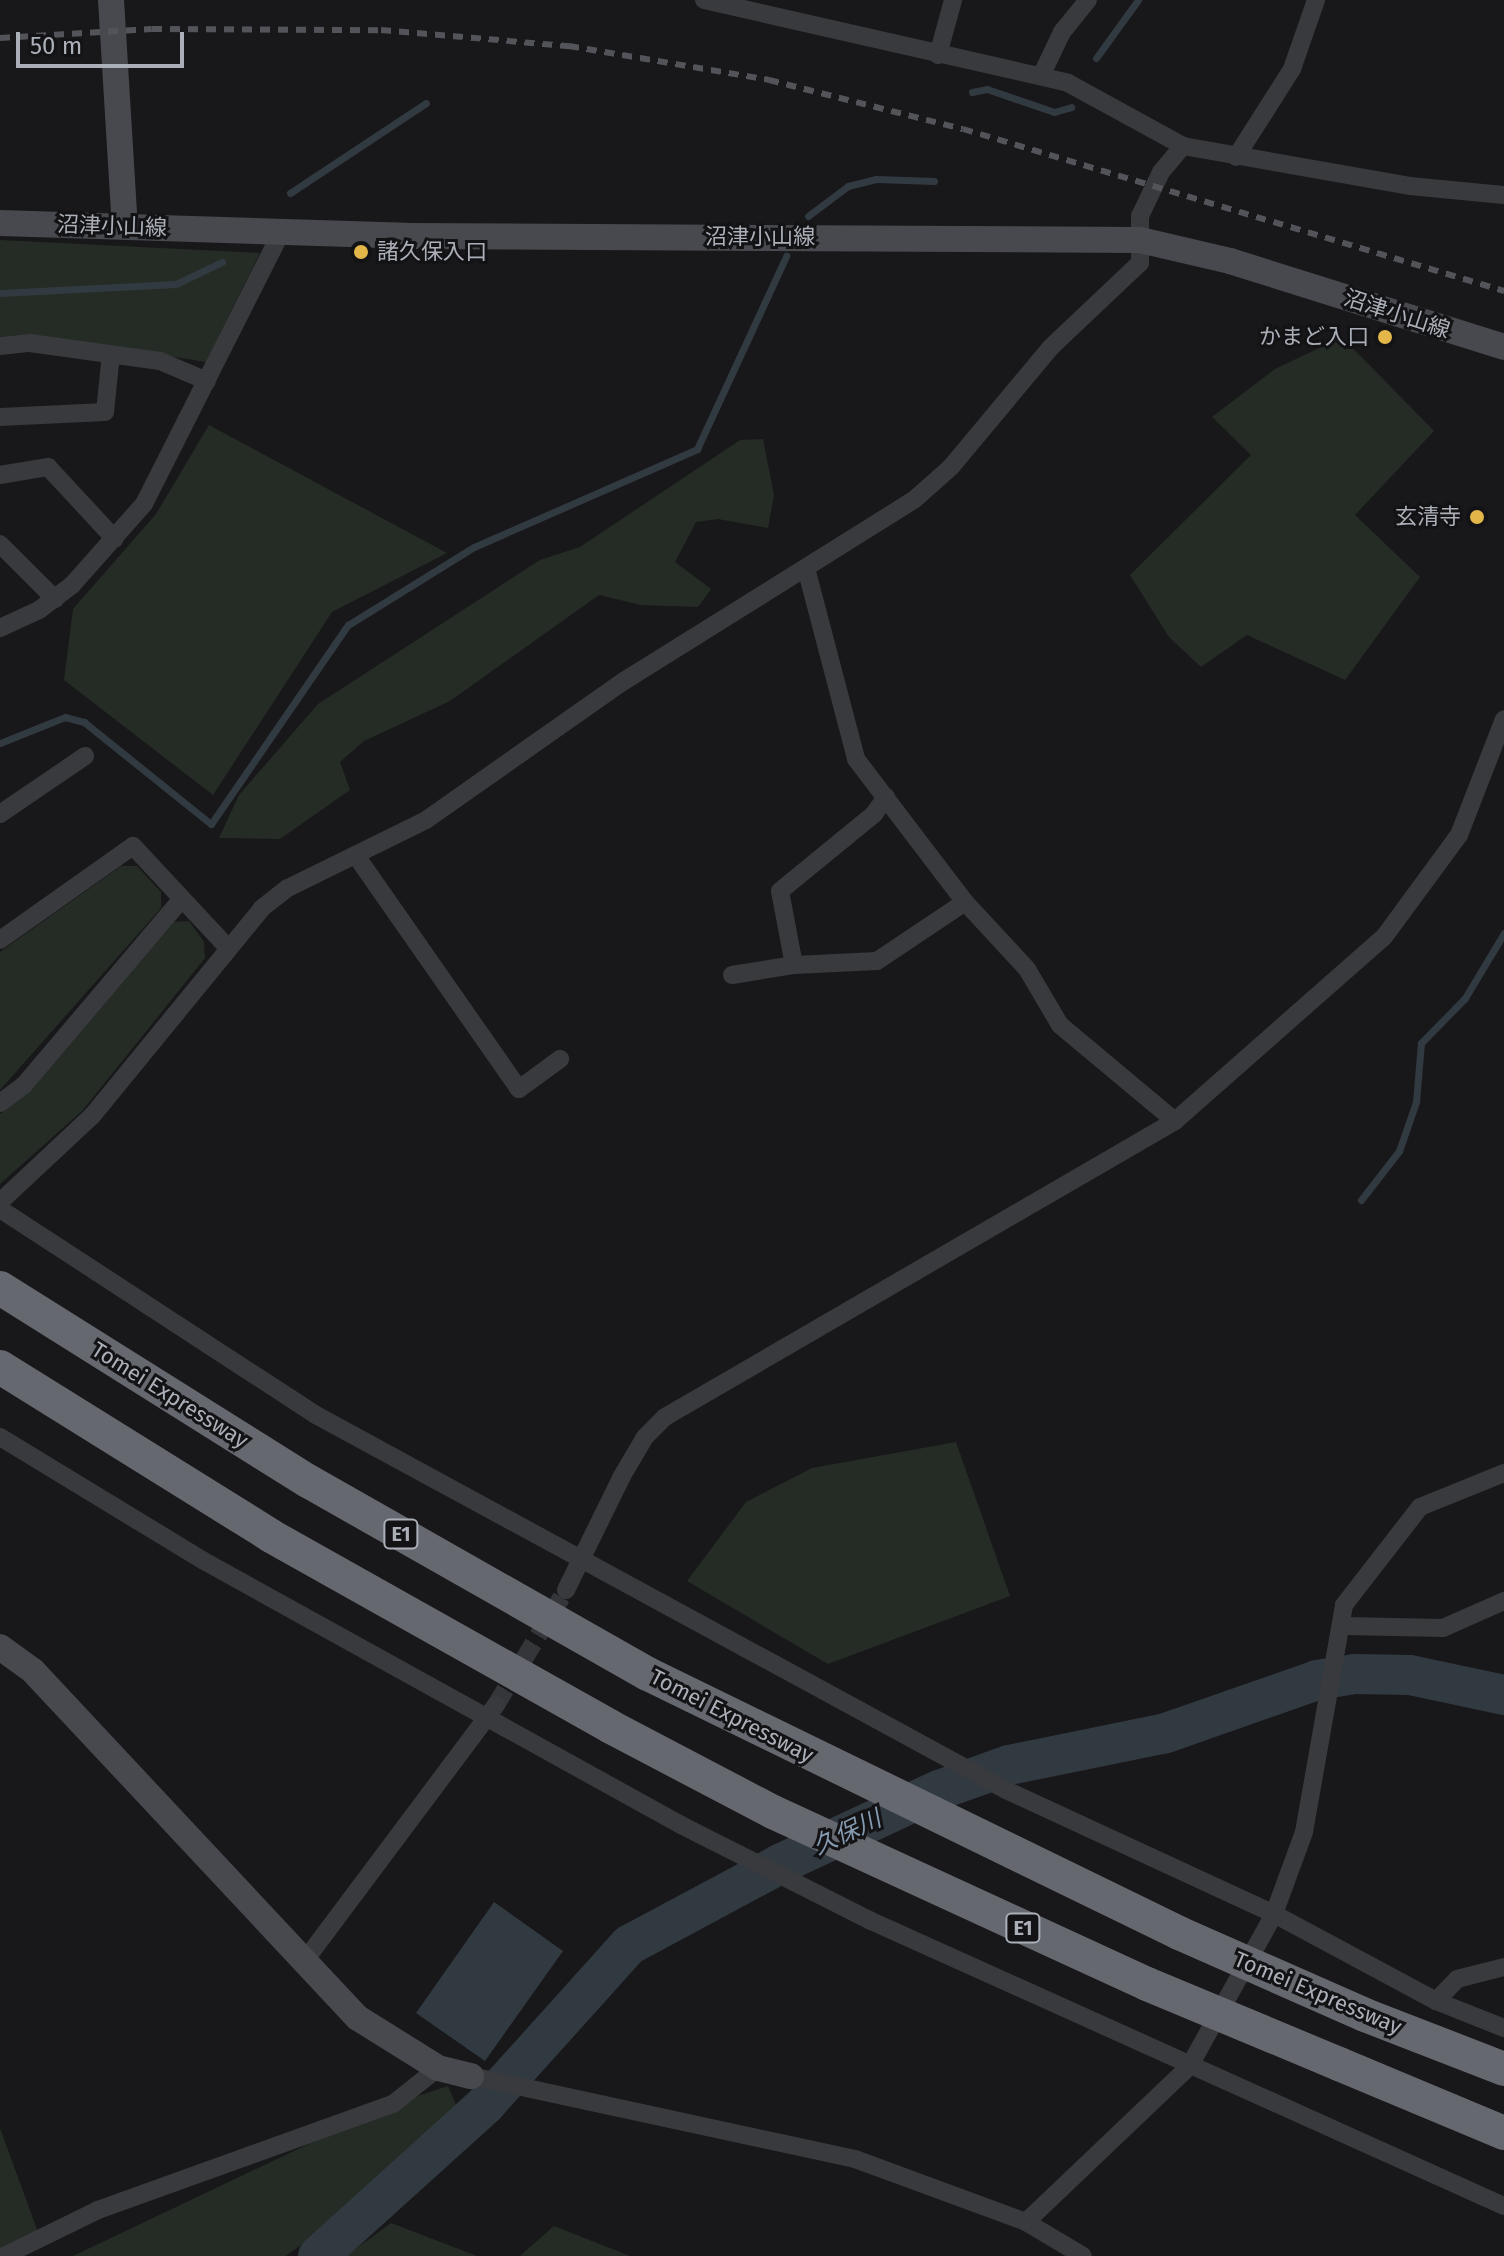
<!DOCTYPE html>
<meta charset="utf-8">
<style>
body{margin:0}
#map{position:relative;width:1504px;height:2256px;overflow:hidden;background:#18181a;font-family:"Fira Sans","Noto Sans JP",sans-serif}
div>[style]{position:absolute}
.green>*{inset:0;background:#242c25}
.water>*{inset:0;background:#323a41}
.stream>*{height:7px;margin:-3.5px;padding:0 3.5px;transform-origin:3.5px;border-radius:3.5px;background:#323a41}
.river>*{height:40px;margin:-20px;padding:0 20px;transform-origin:20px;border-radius:20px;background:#323a41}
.street-tunnel>*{height:18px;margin-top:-9px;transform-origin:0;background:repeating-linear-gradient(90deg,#35363a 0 18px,transparent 0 27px)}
.street>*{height:18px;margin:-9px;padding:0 9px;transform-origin:9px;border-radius:9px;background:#393a3e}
.secondary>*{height:26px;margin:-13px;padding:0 13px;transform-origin:13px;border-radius:13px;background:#47494e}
.highway>*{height:34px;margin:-17px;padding:0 17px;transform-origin:17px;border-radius:17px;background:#66686f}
.rail>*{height:6px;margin-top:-3px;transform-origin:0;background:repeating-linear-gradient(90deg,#525459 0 10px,transparent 0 18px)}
.highway-bridge>*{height:34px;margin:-17px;padding:0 17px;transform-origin:17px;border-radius:17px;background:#66686f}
.dots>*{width:22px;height:22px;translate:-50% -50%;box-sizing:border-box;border:4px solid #131315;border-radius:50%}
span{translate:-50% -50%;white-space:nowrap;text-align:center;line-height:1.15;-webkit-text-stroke:6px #131315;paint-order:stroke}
.shield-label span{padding:2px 6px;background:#131315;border:2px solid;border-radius:6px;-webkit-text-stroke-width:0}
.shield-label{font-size:20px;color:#abafb8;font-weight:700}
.street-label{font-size:22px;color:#abafb8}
.poi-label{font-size:22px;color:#abafb8}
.left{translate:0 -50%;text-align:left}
.right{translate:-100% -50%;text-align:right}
.water-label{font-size:24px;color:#869ab0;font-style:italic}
.scale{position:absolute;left:16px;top:32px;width:168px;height:36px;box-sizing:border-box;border:4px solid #abafb8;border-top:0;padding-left:10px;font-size:24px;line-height:28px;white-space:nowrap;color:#abafb8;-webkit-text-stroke:6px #131315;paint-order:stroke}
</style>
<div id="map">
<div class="green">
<i style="clip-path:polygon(0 240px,260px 253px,206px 362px,30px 334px,0 337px)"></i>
<i style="clip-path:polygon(1342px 337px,1434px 431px,1355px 515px,1420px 577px,1345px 680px,1247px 635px,1201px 667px,1169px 637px,1130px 575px,1251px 455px,1212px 417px,1275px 369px)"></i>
<i style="clip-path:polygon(209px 425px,447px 553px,332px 612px,213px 795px,64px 680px,73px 609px,156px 514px)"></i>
<i style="clip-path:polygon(763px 439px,774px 495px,768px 528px,718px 519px,696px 522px,675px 562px,711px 589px,698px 607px,641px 605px,599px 595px,450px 701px,364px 741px,340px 762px,350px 790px,280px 839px,219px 838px,239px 795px,318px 704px,540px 560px,580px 547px,740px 440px)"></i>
<i style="clip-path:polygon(121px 866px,137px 866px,161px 892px,161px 908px,0 1090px,0 952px)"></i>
<i style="clip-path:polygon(189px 921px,204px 942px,205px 958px,83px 1110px,0 1184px,0 1114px,33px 1088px,174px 922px)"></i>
<i style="clip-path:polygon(956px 1442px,1010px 1596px,828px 1664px,687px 1581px,746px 1502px,812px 1468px)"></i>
<i style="clip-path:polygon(448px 2086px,459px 2112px,364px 2198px,286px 2256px,73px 2256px,393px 2104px)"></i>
<i style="clip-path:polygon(0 2128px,39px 2235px,0 2254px)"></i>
<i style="clip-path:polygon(391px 2223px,477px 2256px,346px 2256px)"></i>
<i style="clip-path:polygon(554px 2226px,630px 2256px,520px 2256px)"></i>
</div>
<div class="water">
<i style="clip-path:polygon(494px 1902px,563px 1951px,485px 2061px,416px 2013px)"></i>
</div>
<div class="stream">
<i style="left:1096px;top:58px;width:72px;rotate:-54.1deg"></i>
<i style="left:972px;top:92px;width:15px;rotate:-11deg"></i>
<i style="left:987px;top:89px;width:71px;rotate:18.9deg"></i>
<i style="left:1054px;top:112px;width:18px;rotate:-16deg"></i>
<i style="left:290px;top:193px;width:163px;rotate:-33.5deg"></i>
<i style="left:808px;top:216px;width:50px;rotate:-36.9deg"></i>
<i style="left:848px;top:186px;width:29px;rotate:-14deg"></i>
<i style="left:876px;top:179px;width:58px;rotate:2deg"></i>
<i style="left:0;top:293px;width:176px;rotate:-2.9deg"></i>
<i style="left:176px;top:284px;width:51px;rotate:-25.6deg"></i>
<i style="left:0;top:743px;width:70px;rotate:-21.8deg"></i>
<i style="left:65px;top:717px;width:20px;rotate:15deg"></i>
<i style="left:84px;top:722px;width:163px;rotate:38.8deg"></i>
<i style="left:211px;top:824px;width:242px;rotate:-55.5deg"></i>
<i style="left:348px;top:625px;width:148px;rotate:-31.8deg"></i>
<i style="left:474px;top:547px;width:244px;rotate:-23.7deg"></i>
<i style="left:697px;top:449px;width:213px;rotate:-65.2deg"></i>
<i style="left:1361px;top:1200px;width:62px;rotate:-52.2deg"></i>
<i style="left:1399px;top:1151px;width:52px;rotate:-70.9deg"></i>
<i style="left:1416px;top:1102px;width:59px;rotate:-85.2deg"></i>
<i style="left:1421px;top:1043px;width:63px;rotate:-45.6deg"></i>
<i style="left:1465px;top:998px;width:76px;rotate:-59deg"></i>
</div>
<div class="river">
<i style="left:318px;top:2256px;width:225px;rotate:-42.1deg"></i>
<i style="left:485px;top:2105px;width:215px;rotate:-48deg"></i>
<i style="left:629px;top:1945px;width:171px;rotate:-28.2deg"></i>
<i style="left:780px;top:1864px;width:175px;rotate:-25deg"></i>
<i style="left:939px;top:1790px;width:74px;rotate:-19.7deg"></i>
<i style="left:1009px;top:1765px;width:160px;rotate:-11.5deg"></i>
<i style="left:1166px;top:1733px;width:160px;rotate:-19.3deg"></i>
<i style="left:1317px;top:1680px;width:37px;rotate:-9deg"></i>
<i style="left:1354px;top:1674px;width:56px;rotate:1deg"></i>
<i style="left:1410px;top:1675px;width:96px;rotate:12deg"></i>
</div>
<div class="street-tunnel">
<i style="left:496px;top:1705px;width:135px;rotate:-58.7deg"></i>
</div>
<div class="street">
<i style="left:704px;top:0;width:373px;rotate:12.8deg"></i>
<i style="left:1068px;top:83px;width:131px;rotate:28.7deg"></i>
<i style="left:938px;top:55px;width:57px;rotate:-74.7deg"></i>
<i style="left:1041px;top:76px;width:49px;rotate:-64.5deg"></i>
<i style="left:1062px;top:32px;width:41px;rotate:-50.9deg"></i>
<i style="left:1236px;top:157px;width:104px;rotate:-57.5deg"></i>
<i style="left:1292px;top:69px;width:73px;rotate:-70.8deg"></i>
<i style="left:0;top:346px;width:30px;rotate:-6deg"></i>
<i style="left:30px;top:343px;width:131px;rotate:7.9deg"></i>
<i style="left:160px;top:361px;width:51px;rotate:23.1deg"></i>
<i style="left:0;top:417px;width:105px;rotate:-2.7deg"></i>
<i style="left:105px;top:412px;width:58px;rotate:-84.1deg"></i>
<i style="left:0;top:475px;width:49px;rotate:-9.5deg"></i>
<i style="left:48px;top:467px;width:98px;rotate:47.1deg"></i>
<i style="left:0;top:544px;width:78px;rotate:45deg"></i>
<i style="left:806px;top:568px;width:197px;rotate:75.3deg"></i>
<i style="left:856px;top:759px;width:180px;rotate:52.7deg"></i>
<i style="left:965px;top:902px;width:91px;rotate:47.2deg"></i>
<i style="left:1027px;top:969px;width:65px;rotate:59.5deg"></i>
<i style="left:1060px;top:1025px;width:150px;rotate:39.9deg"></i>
<i style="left:0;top:628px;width:43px;rotate:-24.8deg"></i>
<i style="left:39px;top:610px;width:41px;rotate:-37.1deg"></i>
<i style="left:72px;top:585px;width:108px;rotate:-48.4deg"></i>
<i style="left:144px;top:504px;width:306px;rotate:-63.2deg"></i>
<i style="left:0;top:814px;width:103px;rotate:-34.3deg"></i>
<i style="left:357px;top:857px;width:283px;rotate:55.1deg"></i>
<i style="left:519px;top:1089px;width:51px;rotate:-36.2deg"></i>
<i style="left:0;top:940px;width:163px;rotate:-35.3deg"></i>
<i style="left:133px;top:846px;width:139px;rotate:47deg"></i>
<i style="left:794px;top:965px;width:75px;rotate:-100.7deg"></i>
<i style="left:780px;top:891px;width:122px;rotate:-39.3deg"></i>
<i style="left:874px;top:814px;width:21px;rotate:-55deg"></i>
<i style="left:732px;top:975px;width:63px;rotate:-9.2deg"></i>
<i style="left:794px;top:965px;width:83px;rotate:-2.8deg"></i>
<i style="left:877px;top:961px;width:106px;rotate:-33.8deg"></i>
<i style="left:0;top:1103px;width:30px;rotate:-37deg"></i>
<i style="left:24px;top:1085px;width:243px;rotate:-49.7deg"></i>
<i style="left:0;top:1202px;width:126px;rotate:-43.1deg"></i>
<i style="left:92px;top:1116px;width:269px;rotate:-50.7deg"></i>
<i style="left:262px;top:908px;width:33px;rotate:-38deg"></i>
<i style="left:288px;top:888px;width:154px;rotate:-26.2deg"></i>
<i style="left:426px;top:820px;width:242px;rotate:-35.1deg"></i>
<i style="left:624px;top:681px;width:343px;rotate:-32deg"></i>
<i style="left:915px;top:499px;width:48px;rotate:-41.6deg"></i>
<i style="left:951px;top:467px;width:155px;rotate:-50.2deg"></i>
<i style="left:1050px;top:348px;width:124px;rotate:-43.4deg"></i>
<i style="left:1140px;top:263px;width:47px;rotate:-90deg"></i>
<i style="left:1140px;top:216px;width:49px;rotate:-64.5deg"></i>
<i style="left:1161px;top:172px;width:34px;rotate:-50deg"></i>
<i style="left:1183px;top:146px;width:230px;rotate:10deg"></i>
<i style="left:1410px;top:186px;width:94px;rotate:5.5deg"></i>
<i style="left:0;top:1209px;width:377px;rotate:33.1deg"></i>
<i style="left:316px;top:1415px;width:785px;rotate:28.52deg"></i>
<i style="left:1006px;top:1790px;width:295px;rotate:24.8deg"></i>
<i style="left:1274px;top:1914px;width:184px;rotate:28.2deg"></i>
<i style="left:1436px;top:2001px;width:73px;rotate:21.7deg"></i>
<i style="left:0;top:1437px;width:239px;rotate:31.3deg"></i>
<i style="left:204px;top:1561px;width:545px;rotate:28.96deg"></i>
<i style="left:681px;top:1825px;width:211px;rotate:26.8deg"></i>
<i style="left:869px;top:1920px;width:696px;rotate:24.25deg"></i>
<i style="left:566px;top:1590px;width:127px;rotate:-63.8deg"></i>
<i style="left:622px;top:1476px;width:45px;rotate:-59.5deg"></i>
<i style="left:645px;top:1437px;width:28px;rotate:-45deg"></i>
<i style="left:665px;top:1417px;width:590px;rotate:-30.13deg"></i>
<i style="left:1175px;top:1121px;width:278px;rotate:-41.4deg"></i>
<i style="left:1384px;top:937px;width:127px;rotate:-53.7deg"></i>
<i style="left:1459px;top:835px;width:124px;rotate:-68.8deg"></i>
<i style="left:1343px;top:1626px;width:100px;rotate:1.1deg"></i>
<i style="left:1443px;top:1628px;width:67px;rotate:-23.9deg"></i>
<i style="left:303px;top:1963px;width:322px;rotate:-53.2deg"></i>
<i style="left:1436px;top:2001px;width:30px;rotate:-46deg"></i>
<i style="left:1457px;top:1979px;width:49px;rotate:-14.3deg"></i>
<i style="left:471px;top:2076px;width:393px;rotate:12.2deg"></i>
<i style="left:855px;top:2159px;width:182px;rotate:20.2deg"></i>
<i style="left:1026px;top:2222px;width:66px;rotate:30.8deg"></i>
<i style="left:1026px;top:2222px;width:225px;rotate:-43.6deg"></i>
<i style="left:1189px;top:2067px;width:175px;rotate:-60.9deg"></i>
<i style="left:1274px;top:1914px;width:87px;rotate:-69.9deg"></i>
<i style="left:1304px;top:1832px;width:230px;rotate:-80deg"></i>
<i style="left:1344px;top:1605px;width:124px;rotate:-52.2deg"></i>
<i style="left:1420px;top:1507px;width:91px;rotate:-22deg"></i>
<i style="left:4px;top:2256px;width:105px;rotate:-26.1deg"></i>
<i style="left:98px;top:2210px;width:313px;rotate:-19.8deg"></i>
<i style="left:393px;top:2104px;width:58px;rotate:-38.7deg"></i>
</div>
<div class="secondary">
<i style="left:111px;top:0;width:226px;rotate:86.5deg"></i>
<i style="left:0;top:223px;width:406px;rotate:1.8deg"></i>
<i style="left:406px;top:236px;width:734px;rotate:0.31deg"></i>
<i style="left:1140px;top:240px;width:92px;rotate:13.1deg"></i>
<i style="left:1230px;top:261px;width:287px;rotate:17.4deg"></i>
<i style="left:0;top:1647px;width:41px;rotate:36deg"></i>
<i style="left:33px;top:1671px;width:475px;rotate:46.9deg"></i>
<i style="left:358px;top:2018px;width:94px;rotate:32deg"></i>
<i style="left:438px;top:2068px;width:34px;rotate:14deg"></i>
</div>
<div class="highway">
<i style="left:0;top:1288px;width:363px;rotate:32.1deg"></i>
<i style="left:308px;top:1481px;width:391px;rotate:29.6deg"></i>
<i style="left:648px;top:1674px;width:591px;rotate:26deg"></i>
<i style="left:0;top:1367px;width:319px;rotate:31.9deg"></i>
<i style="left:271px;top:1536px;width:390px;rotate:29.3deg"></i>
<i style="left:611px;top:1727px;width:183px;rotate:27.7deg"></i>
<i style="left:773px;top:1812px;width:412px;rotate:24.7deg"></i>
<i style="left:1365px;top:2015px;width:149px;rotate:21.2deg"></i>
<i style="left:1339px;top:2064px;width:179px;rotate:22.7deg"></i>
</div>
<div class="rail">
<i style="left:0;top:38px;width:152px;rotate:-3.4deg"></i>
<i style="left:152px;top:29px;width:229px;rotate:0.3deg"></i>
<i style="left:381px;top:30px;width:189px;rotate:4.9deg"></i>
<i style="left:569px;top:46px;width:203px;rotate:9.6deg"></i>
<i style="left:769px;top:80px;width:200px;rotate:14.2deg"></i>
<i style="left:963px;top:129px;width:565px;rotate:16.67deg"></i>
</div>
<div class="highway-bridge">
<i style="left:1179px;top:1933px;width:203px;rotate:23.8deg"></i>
<i style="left:1147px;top:1984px;width:208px;rotate:22.6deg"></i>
</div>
<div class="dots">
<i style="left:361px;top:252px;background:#e2b648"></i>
<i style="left:1385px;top:337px;background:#e2b648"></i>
<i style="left:1477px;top:517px;background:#e2b648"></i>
</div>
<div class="shield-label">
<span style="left:401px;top:1534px">E1</span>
<span style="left:1023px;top:1928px">E1</span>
</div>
<div class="street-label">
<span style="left:112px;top:226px;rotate:2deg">沼津小山線</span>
<span style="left:760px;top:237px">沼津小山線</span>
<span style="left:1397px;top:314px;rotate:18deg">沼津小山線</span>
<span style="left:170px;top:1395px;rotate:32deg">Tomei Expressway</span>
<span style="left:732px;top:1716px;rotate:27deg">Tomei Expressway</span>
<span style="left:1318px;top:1993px;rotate:23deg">Tomei Expressway</span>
</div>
<div class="poi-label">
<span class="left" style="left:377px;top:252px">諸久保入口</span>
<span class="right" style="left:1369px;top:337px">かまど入口</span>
<span class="right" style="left:1461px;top:517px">玄清寺</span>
</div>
<div class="water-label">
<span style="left:847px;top:1833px;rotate:-25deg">久保川</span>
</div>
<div class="scale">50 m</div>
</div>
